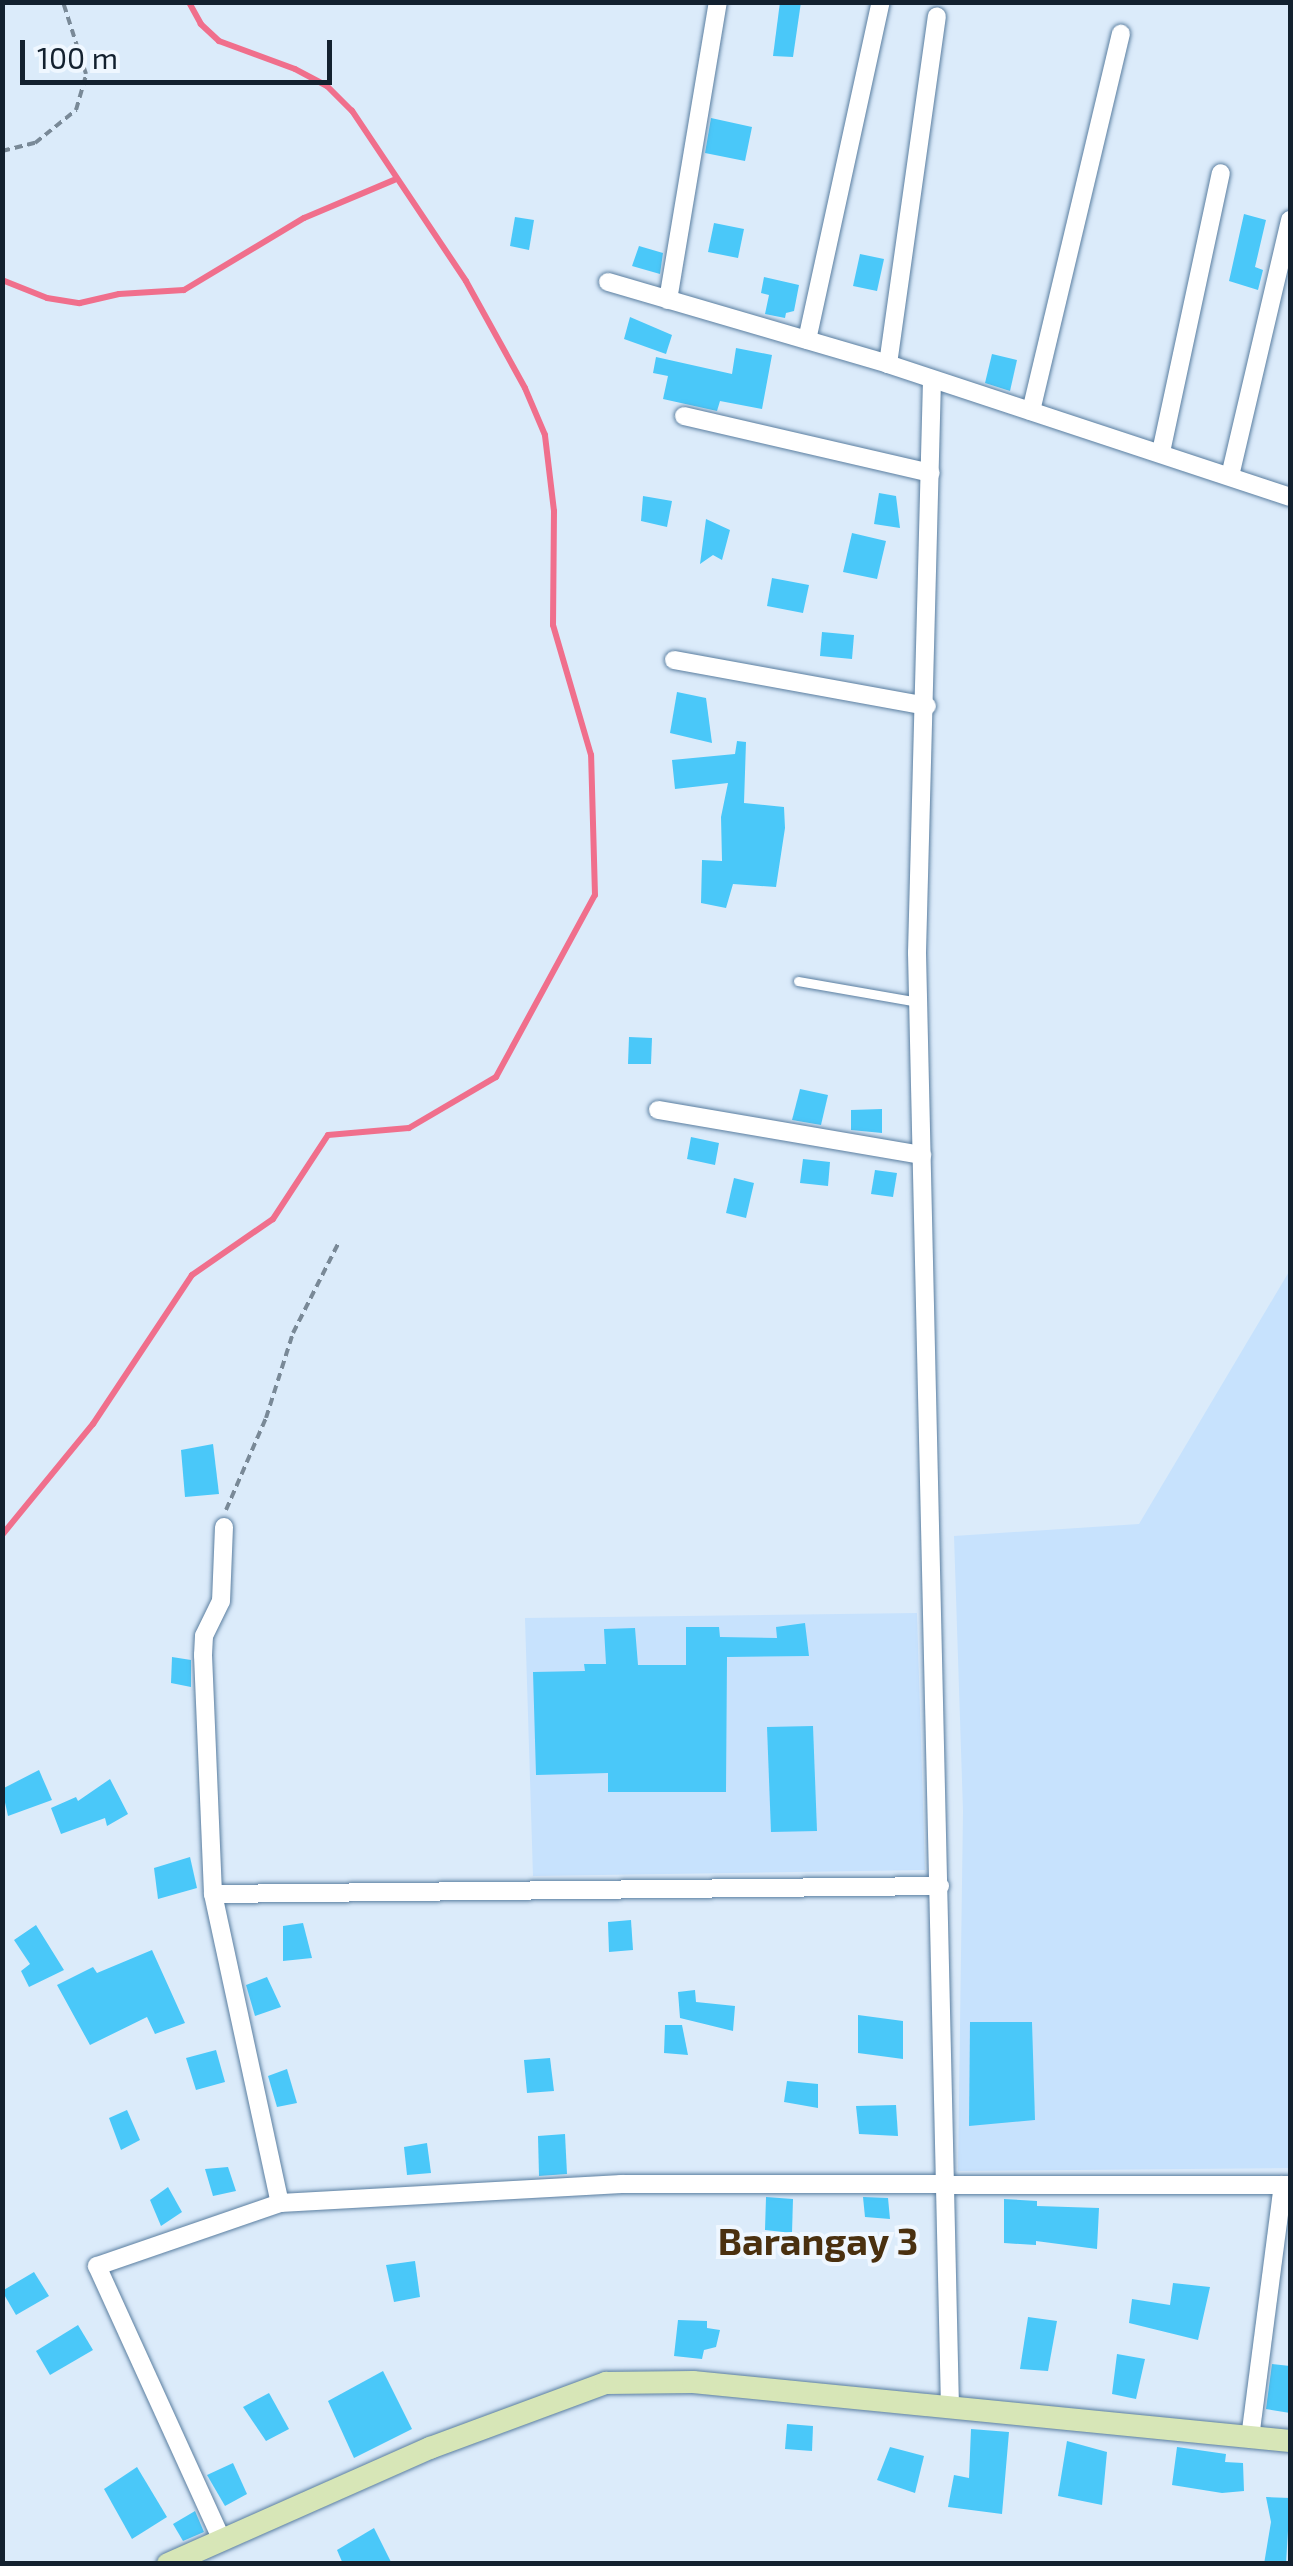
<!DOCTYPE html>
<style>
body{margin:0}
#map{position:relative;width:1293px;height:2566px;overflow:hidden;background:#dbebfa;font-family:"Exo 2",sans-serif}
div>[style]{position:absolute}
.built>*{inset:0;background:#c7e2fd}
.stream>*{height:6px;margin:-3px;padding:0 3px;transform-origin:3px;border-radius:3px;background:#f06f8c}
.building>*{inset:0;background:#4ac8f9}
.path>*{height:4px;margin-top:-2px;transform-origin:0;background:repeating-linear-gradient(90deg,#798997 0 8px,transparent 0 13px)}
.roads{filter:drop-shadow(0 0 2px #5a7ea0) drop-shadow(0 0 2px #5a7ea0)}
.lane>*{height:9px;margin:-4.5px;padding:0 4.5px;transform-origin:4.5px;border-radius:4.5px;background:#fff}
.street>*{height:18px;margin:-9px;padding:0 9px;transform-origin:9px;border-radius:9px;background:#fff}
.secondary>*{height:22px;margin:-11px;padding:0 11px;transform-origin:11px;border-radius:11px;background:#d7e6b7}
span{translate:-50% -50%;white-space:nowrap;text-align:center;line-height:1.15;-webkit-text-stroke:8px #eff7ff;paint-order:stroke}
.quarter-label{font-size:38px;color:#4a300f;font-weight:700}
.frame{position:absolute;inset:0;border:5px solid #13212f;pointer-events:none}
.scale{position:absolute;left:20px;top:40px;width:312px;height:45px;box-sizing:border-box;border:5px solid #13212f;border-top:0;padding-left:12px;font-size:30px;line-height:35px;white-space:nowrap;color:#13212f;-webkit-text-stroke:8px #eff7ff;paint-order:stroke}
</style>
<div id="map">
<div class="built">
<i style="clip-path:polygon(1290px 1270px,1290px 2168px,958px 2171px,963px 1811px,954px 1536px,1139px 1524px)"></i>
<i style="clip-path:polygon(917px 1613px,925px 1870px,533px 1876px,525px 1618px)"></i>
</div>
<div class="stream">
<i style="left:2px;top:280px;width:48px;rotate:21.8deg"></i>
<i style="left:47px;top:298px;width:33px;rotate:9deg"></i>
<i style="left:80px;top:303px;width:40px;rotate:-13deg"></i>
<i style="left:119px;top:294px;width:65px;rotate:-3.5deg"></i>
<i style="left:184px;top:290px;width:140px;rotate:-31deg"></i>
<i style="left:304px;top:218px;width:98px;rotate:-22.9deg"></i>
<i style="left:2px;top:1535px;width:144px;rotate:-50.7deg"></i>
<i style="left:93px;top:1424px;width:179px;rotate:-56.4deg"></i>
<i style="left:192px;top:1275px;width:98px;rotate:-34.7deg"></i>
<i style="left:273px;top:1219px;width:100px;rotate:-56.8deg"></i>
<i style="left:328px;top:1135px;width:81px;rotate:-4.9deg"></i>
<i style="left:409px;top:1128px;width:101px;rotate:-30.4deg"></i>
<i style="left:496px;top:1077px;width:207px;rotate:-61.5deg"></i>
<i style="left:595px;top:895px;width:140px;rotate:-91.6deg"></i>
<i style="left:591px;top:755px;width:135px;rotate:-106.3deg"></i>
<i style="left:553px;top:625px;width:114px;rotate:-89.5deg"></i>
<i style="left:554px;top:511px;width:77px;rotate:-96.8deg"></i>
<i style="left:545px;top:435px;width:51px;rotate:-113.1deg"></i>
<i style="left:525px;top:388px;width:122px;rotate:-118.9deg"></i>
<i style="left:466px;top:281px;width:205px;rotate:-123.8deg"></i>
<i style="left:352px;top:111px;width:35px;rotate:-135deg"></i>
<i style="left:327px;top:86px;width:36px;rotate:-152deg"></i>
<i style="left:295px;top:69px;width:81px;rotate:-159.8deg"></i>
<i style="left:219px;top:41px;width:25px;rotate:-137deg"></i>
<i style="left:201px;top:24px;width:25px;rotate:-119deg"></i>
</div>
<div class="building">
<i style="clip-path:polygon(780px 2px,801px 2px,793px 57px,773px 56px)"></i>
<i style="clip-path:polygon(711px 118px,752px 127px,745px 161px,705px 153px)"></i>
<i style="clip-path:polygon(1244px 214px,1266px 220px,1255px 267px,1263px 270px,1258px 290px,1229px 281px)"></i>
<i style="clip-path:polygon(515px 217px,534px 220px,529px 250px,510px 246px)"></i>
<i style="clip-path:polygon(714px 223px,744px 229px,738px 258px,708px 252px)"></i>
<i style="clip-path:polygon(639px 246px,663px 253px,660px 274px,632px 266px)"></i>
<i style="clip-path:polygon(860px 254px,884px 259px,877px 291px,853px 286px)"></i>
<i style="clip-path:polygon(764px 277px,799px 285px,794px 311px,786px 313px,785px 318px,765px 314px,769px 295px,761px 293px)"></i>
<i style="clip-path:polygon(630px 317px,672px 335px,666px 354px,624px 339px)"></i>
<i style="clip-path:polygon(736px 348px,772px 355px,762px 409px,720px 401px,717px 411px,663px 399px,668px 376px,653px 373px,656px 357px,732px 374px)"></i>
<i style="clip-path:polygon(992px 354px,1017px 360px,1010px 391px,985px 383px)"></i>
<i style="clip-path:polygon(879px 493px,896px 496px,900px 528px,874px 524px)"></i>
<i style="clip-path:polygon(643px 496px,672px 501px,667px 527px,641px 521px)"></i>
<i style="clip-path:polygon(706px 519px,730px 530px,722px 560px,713px 555px,700px 564px)"></i>
<i style="clip-path:polygon(852px 533px,886px 541px,877px 579px,843px 572px)"></i>
<i style="clip-path:polygon(772px 578px,809px 585px,803px 613px,767px 606px)"></i>
<i style="clip-path:polygon(822px 632px,854px 635px,852px 659px,820px 656px)"></i>
<i style="clip-path:polygon(677px 692px,706px 698px,712px 743px,670px 733px)"></i>
<i style="clip-path:polygon(737px 741px,746px 742px,744px 803px,784px 807px,785px 828px,776px 887px,733px 884px,726px 908px,701px 903px,702px 860px,722px 861px,721px 817px,728px 783px,675px 789px,672px 760px,735px 754px)"></i>
<i style="clip-path:polygon(629px 1037px,652px 1038px,651px 1064px,628px 1064px)"></i>
<i style="clip-path:polygon(800px 1089px,828px 1095px,821px 1125px,792px 1120px)"></i>
<i style="clip-path:polygon(882px 1109px,882px 1133px,851px 1130px,851px 1110px)"></i>
<i style="clip-path:polygon(691px 1137px,719px 1143px,715px 1165px,687px 1159px)"></i>
<i style="clip-path:polygon(803px 1159px,830px 1162px,828px 1186px,800px 1183px)"></i>
<i style="clip-path:polygon(875px 1170px,897px 1173px,893px 1197px,871px 1194px)"></i>
<i style="clip-path:polygon(734px 1178px,754px 1183px,746px 1218px,726px 1213px)"></i>
<i style="clip-path:polygon(213px 1444px,219px 1494px,185px 1497px,181px 1450px)"></i>
<i style="clip-path:polygon(805px 1623px,809px 1656px,727px 1657px,726px 1792px,608px 1792px,608px 1773px,536px 1775px,533px 1672px,585px 1671px,584px 1664px,606px 1664px,604px 1629px,635px 1628px,638px 1665px,686px 1665px,686px 1627px,719px 1627px,720px 1637px,777px 1638px,776px 1627px)"></i>
<i style="clip-path:polygon(172px 1657px,191px 1660px,191px 1687px,171px 1683px)"></i>
<i style="clip-path:polygon(813px 1726px,817px 1831px,771px 1832px,767px 1727px)"></i>
<i style="clip-path:polygon(39px 1770px,52px 1800px,8px 1816px,2px 1789px)"></i>
<i style="clip-path:polygon(110px 1779px,128px 1814px,107px 1826px,105px 1818px,61px 1834px,51px 1808px,76px 1797px,78px 1801px)"></i>
<i style="clip-path:polygon(190px 1857px,197px 1888px,158px 1899px,154px 1868px)"></i>
<i style="clip-path:polygon(631px 1920px,633px 1950px,609px 1952px,608px 1922px)"></i>
<i style="clip-path:polygon(303px 1923px,312px 1958px,283px 1961px,283px 1926px)"></i>
<i style="clip-path:polygon(36px 1925px,64px 1970px,29px 1987px,21px 1971px,30px 1964px,14px 1940px)"></i>
<i style="clip-path:polygon(152px 1950px,185px 2023px,155px 2034px,147px 2017px,90px 2045px,57px 1985px,93px 1967px,97px 1973px)"></i>
<i style="clip-path:polygon(267px 1977px,281px 2007px,255px 2016px,246px 1985px)"></i>
<i style="clip-path:polygon(695px 1990px,696px 2002px,735px 2006px,733px 2031px,680px 2018px,678px 1992px)"></i>
<i style="clip-path:polygon(858px 2015px,903px 2021px,903px 2059px,858px 2053px)"></i>
<i style="clip-path:polygon(970px 2022px,1032px 2022px,1035px 2120px,969px 2126px)"></i>
<i style="clip-path:polygon(665px 2025px,682px 2025px,688px 2055px,664px 2053px)"></i>
<i style="clip-path:polygon(216px 2050px,225px 2082px,196px 2090px,186px 2058px)"></i>
<i style="clip-path:polygon(550px 2058px,554px 2091px,527px 2093px,524px 2060px)"></i>
<i style="clip-path:polygon(287px 2069px,297px 2103px,277px 2107px,268px 2076px)"></i>
<i style="clip-path:polygon(787px 2081px,818px 2084px,818px 2108px,784px 2102px)"></i>
<i style="clip-path:polygon(896px 2105px,898px 2136px,859px 2134px,856px 2106px)"></i>
<i style="clip-path:polygon(127px 2110px,140px 2140px,121px 2150px,109px 2118px)"></i>
<i style="clip-path:polygon(565px 2134px,567px 2174px,539px 2176px,538px 2136px)"></i>
<i style="clip-path:polygon(427px 2143px,431px 2173px,407px 2175px,404px 2147px)"></i>
<i style="clip-path:polygon(228px 2167px,236px 2191px,213px 2196px,205px 2169px)"></i>
<i style="clip-path:polygon(168px 2187px,182px 2212px,161px 2226px,150px 2200px)"></i>
<i style="clip-path:polygon(766px 2197px,793px 2199px,792px 2233px,765px 2230px)"></i>
<i style="clip-path:polygon(863px 2197px,888px 2198px,890px 2219px,865px 2217px)"></i>
<i style="clip-path:polygon(1004px 2199px,1037px 2201px,1037px 2206px,1099px 2208px,1097px 2249px,1036px 2241px,1036px 2245px,1004px 2243px)"></i>
<i style="clip-path:polygon(415px 2261px,420px 2297px,394px 2302px,386px 2265px)"></i>
<i style="clip-path:polygon(34px 2272px,49px 2296px,16px 2315px,2px 2291px)"></i>
<i style="clip-path:polygon(1173px 2283px,1210px 2287px,1198px 2340px,1129px 2323px,1132px 2299px,1170px 2305px)"></i>
<i style="clip-path:polygon(1028px 2317px,1057px 2321px,1048px 2371px,1020px 2369px)"></i>
<i style="clip-path:polygon(678px 2320px,707px 2321px,707px 2328px,720px 2330px,716px 2347px,704px 2350px,702px 2359px,674px 2356px)"></i>
<i style="clip-path:polygon(78px 2325px,93px 2350px,50px 2375px,36px 2351px)"></i>
<i style="clip-path:polygon(1117px 2354px,1145px 2359px,1136px 2399px,1112px 2394px)"></i>
<i style="clip-path:polygon(1272px 2364px,1290px 2366px,1290px 2413px,1266px 2409px)"></i>
<i style="clip-path:polygon(383px 2371px,412px 2429px,354px 2458px,328px 2401px)"></i>
<i style="clip-path:polygon(269px 2393px,289px 2429px,266px 2441px,243px 2407px)"></i>
<i style="clip-path:polygon(787px 2424px,813px 2426px,812px 2451px,785px 2449px)"></i>
<i style="clip-path:polygon(971px 2429px,1009px 2432px,1002px 2514px,948px 2507px,954px 2475px,969px 2478px)"></i>
<i style="clip-path:polygon(1067px 2441px,1107px 2452px,1102px 2505px,1058px 2496px)"></i>
<i style="clip-path:polygon(890px 2447px,924px 2456px,915px 2493px,877px 2480px)"></i>
<i style="clip-path:polygon(1177px 2447px,1226px 2454px,1225px 2462px,1243px 2463px,1244px 2491px,1222px 2493px,1172px 2485px)"></i>
<i style="clip-path:polygon(233px 2463px,247px 2494px,225px 2506px,207px 2475px)"></i>
<i style="clip-path:polygon(137px 2467px,167px 2517px,132px 2539px,104px 2489px)"></i>
<i style="clip-path:polygon(1266px 2497px,1290px 2498px,1286px 2564px,1264px 2564px,1271px 2522px)"></i>
<i style="clip-path:polygon(195px 2511px,204px 2532px,183px 2541px,173px 2524px)"></i>
<i style="clip-path:polygon(374px 2528px,392px 2564px,343px 2564px,337px 2550px)"></i>
</div>
<div class="path">
<i style="left:2px;top:151px;width:34px;rotate:-14deg"></i>
<i style="left:35px;top:143px;width:53px;rotate:-38.8deg"></i>
<i style="left:76px;top:110px;width:37px;rotate:-74deg"></i>
<i style="left:86px;top:74px;width:76px;rotate:-107.7deg"></i>
<i style="left:226px;top:1510px;width:100px;rotate:-66.5deg"></i>
<i style="left:266px;top:1418px;width:89px;rotate:-72.4deg"></i>
<i style="left:293px;top:1333px;width:100px;rotate:-63.2deg"></i>
</div>
<div class="roads">
<div class="lane">
<i style="left:798px;top:981px;width:122px;rotate:9.9deg"></i>
</div>
<div class="street">
<i style="left:608px;top:282px;width:292px;rotate:16.3deg"></i>
<i style="left:888px;top:364px;width:423px;rotate:18.3deg"></i>
<i style="left:668px;top:300px;width:302px;rotate:-80.5deg"></i>
<i style="left:807px;top:340px;width:346px;rotate:-77.7deg"></i>
<i style="left:888px;top:364px;width:351px;rotate:-82deg"></i>
<i style="left:932px;top:380px;width:573px;rotate:91.5deg"></i>
<i style="left:917px;top:953px;width:1455px;rotate:88.7deg"></i>
<i style="left:1031px;top:411px;width:388px;rotate:-76.6deg"></i>
<i style="left:684px;top:416px;width:253px;rotate:13deg"></i>
<i style="left:1161px;top:452px;width:285px;rotate:-77.9deg"></i>
<i style="left:1230px;top:476px;width:263px;rotate:-76.8deg"></i>
<i style="left:674px;top:660px;width:257px;rotate:10.3deg"></i>
<i style="left:658px;top:1110px;width:268px;rotate:9.7deg"></i>
<i style="left:224px;top:1527px;width:74px;rotate:92.3deg"></i>
<i style="left:221px;top:1601px;width:39px;rotate:116deg"></i>
<i style="left:204px;top:1636px;width:19px;rotate:93deg"></i>
<i style="left:203px;top:1655px;width:239px;rotate:87.6deg"></i>
<i style="left:213px;top:1894px;width:316px;rotate:77.8deg"></i>
<i style="left:213px;top:1894px;width:727px;rotate:-0.63deg"></i>
<i style="left:1250px;top:2438px;width:255px;rotate:-82.6deg"></i>
<i style="left:221px;top:2538px;width:299px;rotate:-114.5deg"></i>
<i style="left:97px;top:2266px;width:194px;rotate:-19deg"></i>
<i style="left:280px;top:2203px;width:342px;rotate:-3.2deg"></i>
<i style="left:621px;top:2184px;width:669px;rotate:0.09deg"></i>
</div>
<div class="secondary">
<i style="left:168px;top:2564px;width:287px;rotate:-23.9deg"></i>
<i style="left:430px;top:2448px;width:188px;rotate:-20.3deg"></i>
<i style="left:606px;top:2383px;width:87px;rotate:-0.7deg"></i>
<i style="left:693px;top:2382px;width:600px;rotate:5.64deg"></i>
</div>
</div>
<div class="quarter-label">
<span style="left:818px;top:2241px">Barangay 3</span>
</div>
<div class="frame"></div>
<div class="scale">100 m</div>
</div>
